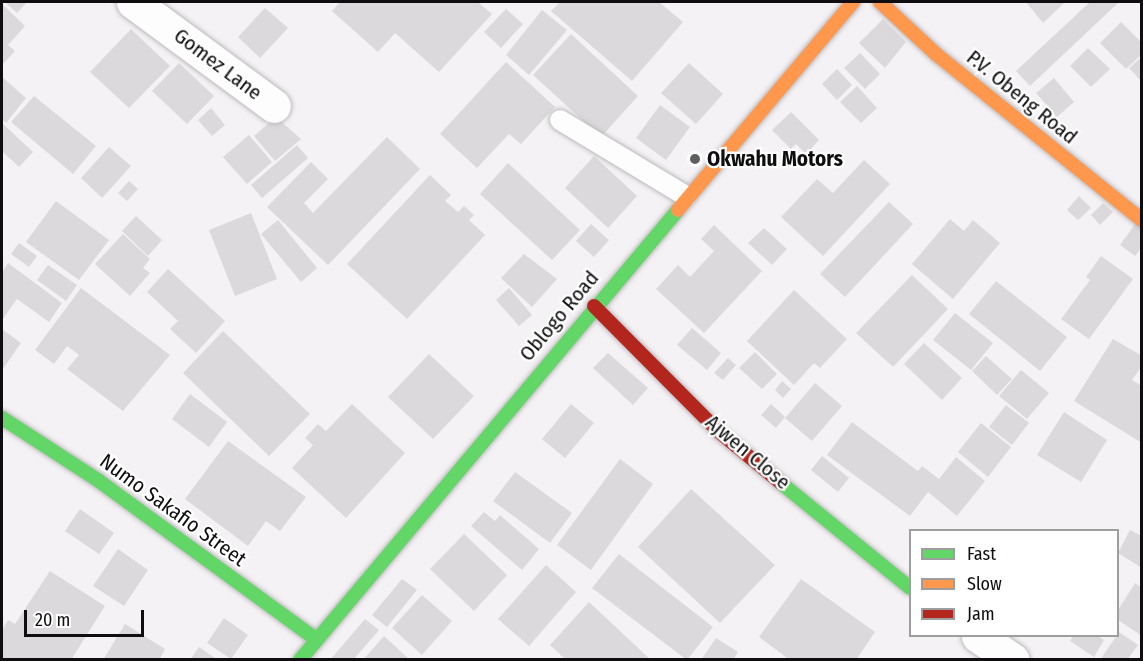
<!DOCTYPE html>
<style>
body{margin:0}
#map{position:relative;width:1143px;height:661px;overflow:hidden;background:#f5f2f6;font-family:"Fira Sans Condensed",sans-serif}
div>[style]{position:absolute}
.building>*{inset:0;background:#dbd9db}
.roads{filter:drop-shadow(0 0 2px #bcbabc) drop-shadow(0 0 2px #bcbabc)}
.lane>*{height:20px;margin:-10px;padding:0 10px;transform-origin:10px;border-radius:10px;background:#fefdfe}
.street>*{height:33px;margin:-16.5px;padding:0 16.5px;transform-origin:16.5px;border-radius:16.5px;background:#fefdfe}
.fast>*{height:14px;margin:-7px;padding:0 7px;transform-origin:7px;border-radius:7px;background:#63d668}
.slow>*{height:14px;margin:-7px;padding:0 7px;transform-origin:7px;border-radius:7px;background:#ff974d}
.jam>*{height:14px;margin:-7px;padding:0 7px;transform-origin:7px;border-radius:7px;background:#b3261e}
.dots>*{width:16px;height:16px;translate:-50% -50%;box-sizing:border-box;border:3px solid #fff;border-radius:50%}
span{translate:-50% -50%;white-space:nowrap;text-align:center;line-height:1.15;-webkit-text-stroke:4.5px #fff;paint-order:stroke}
.street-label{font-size:21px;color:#0f0d0f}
.poi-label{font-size:21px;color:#0f0d0f;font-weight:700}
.left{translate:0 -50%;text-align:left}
.frame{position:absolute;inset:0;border:3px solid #0f0d0f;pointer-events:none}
.legend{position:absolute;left:909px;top:529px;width:210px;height:108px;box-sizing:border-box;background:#fff;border:2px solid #9f9e9f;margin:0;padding:8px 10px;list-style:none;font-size:18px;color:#0f0d0f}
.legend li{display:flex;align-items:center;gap:12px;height:30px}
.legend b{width:30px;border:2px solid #9f9e9f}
.scale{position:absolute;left:24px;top:610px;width:120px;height:27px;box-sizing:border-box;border:3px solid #0f0d0f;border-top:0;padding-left:8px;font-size:18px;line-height:21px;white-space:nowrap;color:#0f0d0f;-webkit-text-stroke:4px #fff;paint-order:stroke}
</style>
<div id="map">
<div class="building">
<i style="clip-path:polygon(5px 2px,27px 2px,17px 13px)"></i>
<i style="clip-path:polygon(340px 2px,478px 2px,492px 14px,439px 72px,395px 33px,378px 52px,332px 11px)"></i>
<i style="clip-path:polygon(560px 2px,659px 2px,683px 22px,632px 81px,551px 11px)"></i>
<i style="clip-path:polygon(1026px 2px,1065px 2px,1043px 23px)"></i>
<i style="clip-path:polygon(1090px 2px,1119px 2px,1030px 86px,1016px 71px)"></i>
<i style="clip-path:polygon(2px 4px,25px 26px,8px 45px,15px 51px,2px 65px)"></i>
<i style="clip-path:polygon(265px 8px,288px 28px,260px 58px,238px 37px)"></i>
<i style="clip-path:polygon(506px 9px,523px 24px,501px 48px,484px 32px)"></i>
<i style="clip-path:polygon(542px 10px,567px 30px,529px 75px,506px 55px)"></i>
<i style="clip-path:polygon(883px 19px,906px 42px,885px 68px,859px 43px)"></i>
<i style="clip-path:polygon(1121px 22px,1142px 43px,1142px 54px,1126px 69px,1100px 43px)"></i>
<i style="clip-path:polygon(131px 29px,170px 66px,129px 108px,90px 72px)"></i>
<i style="clip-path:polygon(571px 34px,638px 96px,601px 137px,533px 75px)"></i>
<i style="clip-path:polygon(1088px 48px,1110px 69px,1091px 87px,1070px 66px)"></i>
<i style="clip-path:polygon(860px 53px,880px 74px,865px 89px,844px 68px)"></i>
<i style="clip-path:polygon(1142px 57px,1142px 82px,1129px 68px)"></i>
<i style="clip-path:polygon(506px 62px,555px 107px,521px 144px,509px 134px,477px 168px,440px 134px)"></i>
<i style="clip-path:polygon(179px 63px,214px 96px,187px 124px,152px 91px)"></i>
<i style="clip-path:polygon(689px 63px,723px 94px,696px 124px,661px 93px)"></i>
<i style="clip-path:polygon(837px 69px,852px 85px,837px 100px,822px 84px)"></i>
<i style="clip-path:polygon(2px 77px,26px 98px,6px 123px,2px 119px)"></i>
<i style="clip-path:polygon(1054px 78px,1074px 102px,1057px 117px,1036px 93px)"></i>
<i style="clip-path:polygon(857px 86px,877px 108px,861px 123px,840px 102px)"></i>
<i style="clip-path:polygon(34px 96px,96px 146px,73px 174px,11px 122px)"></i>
<i style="clip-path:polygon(660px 105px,690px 127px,666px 160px,636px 138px)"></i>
<i style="clip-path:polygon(211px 108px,225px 125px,212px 136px,198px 120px)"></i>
<i style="clip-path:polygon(791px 112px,819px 140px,806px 154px,796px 144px,791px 149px,772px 130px)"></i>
<i style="clip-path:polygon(276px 117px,301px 139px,275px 161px,254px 136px)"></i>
<i style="clip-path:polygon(2px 123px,33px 152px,19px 167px,2px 151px)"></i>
<i style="clip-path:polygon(249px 135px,272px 162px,247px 184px,223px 157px)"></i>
<i style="clip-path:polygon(387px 137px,420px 169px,328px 265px,267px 207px,311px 162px,328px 179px,304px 203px,313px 213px)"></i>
<i style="clip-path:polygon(297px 145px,308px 158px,262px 198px,251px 185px)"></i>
<i style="clip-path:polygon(109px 147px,131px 166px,102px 198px,81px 178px)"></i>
<i style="clip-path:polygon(594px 156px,637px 196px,608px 228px,565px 188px)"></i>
<i style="clip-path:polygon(864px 160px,890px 184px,823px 256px,781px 217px,817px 179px,833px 193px)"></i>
<i style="clip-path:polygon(508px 163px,580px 230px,552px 260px,480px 194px)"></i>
<i style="clip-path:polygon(430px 175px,451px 195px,445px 201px,458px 212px,464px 206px,474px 215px,469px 220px,485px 235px,407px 319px,347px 264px)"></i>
<i style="clip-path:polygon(129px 181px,138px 189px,127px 201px,118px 193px)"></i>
<i style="clip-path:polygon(1079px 196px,1091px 208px,1078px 220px,1067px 210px)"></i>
<i style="clip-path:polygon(56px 201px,109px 240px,79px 280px,26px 242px)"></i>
<i style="clip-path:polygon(889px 202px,913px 224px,845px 297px,820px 274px)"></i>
<i style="clip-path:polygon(1103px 203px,1113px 212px,1100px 225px,1091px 215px)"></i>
<i style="clip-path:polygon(251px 213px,277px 279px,235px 296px,209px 230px)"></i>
<i style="clip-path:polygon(136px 216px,162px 240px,148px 256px,122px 231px)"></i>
<i style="clip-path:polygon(950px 219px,964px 231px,973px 220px,1000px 243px,953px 299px,912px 264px)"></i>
<i style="clip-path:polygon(278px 220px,317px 268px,301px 282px,261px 234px)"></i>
<i style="clip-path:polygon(1136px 223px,1142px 227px,1142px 247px,1135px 256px,1120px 245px)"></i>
<i style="clip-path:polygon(591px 224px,609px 240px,594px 257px,576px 241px)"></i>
<i style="clip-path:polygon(714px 225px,762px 271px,704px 333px,656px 289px,678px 265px,690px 277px,714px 251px,701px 239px)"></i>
<i style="clip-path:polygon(764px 228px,787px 249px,772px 265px,748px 243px)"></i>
<i style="clip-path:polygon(123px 234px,150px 259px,143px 268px,150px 273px,130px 296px,95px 264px)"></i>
<i style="clip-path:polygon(19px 243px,37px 256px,29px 267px,11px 254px)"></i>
<i style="clip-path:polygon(524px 254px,557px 279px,532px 307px,501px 278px)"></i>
<i style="clip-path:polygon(1101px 256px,1133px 279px,1089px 339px,1061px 319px,1090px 280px,1086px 277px)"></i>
<i style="clip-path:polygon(8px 263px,62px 303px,49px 322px,17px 299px,2px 320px,2px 272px)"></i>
<i style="clip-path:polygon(48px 265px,77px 285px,66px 301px,37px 280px)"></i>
<i style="clip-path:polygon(168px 269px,225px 321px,196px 353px,170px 329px,178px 321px,147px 292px)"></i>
<i style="clip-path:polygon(912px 275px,948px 309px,893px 367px,856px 333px)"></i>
<i style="clip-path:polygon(996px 281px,1067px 337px,1040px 371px,969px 314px)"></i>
<i style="clip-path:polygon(81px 288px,170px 355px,123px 411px,67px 369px,79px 355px,67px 346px,54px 364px,35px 350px)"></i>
<i style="clip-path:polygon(509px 288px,532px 315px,519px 326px,496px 300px)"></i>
<i style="clip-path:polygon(794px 290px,847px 339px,820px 368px,814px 363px,794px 385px,747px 341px)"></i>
<i style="clip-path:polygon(955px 313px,993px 343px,971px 370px,933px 340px)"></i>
<i style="clip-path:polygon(692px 328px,721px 353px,707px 370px,677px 345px)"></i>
<i style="clip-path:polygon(2px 329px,21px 343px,2px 370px)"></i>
<i style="clip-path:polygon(223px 331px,310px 414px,269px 456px,183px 373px)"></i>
<i style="clip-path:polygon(1113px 339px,1142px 356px,1142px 366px,1132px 380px,1142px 386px,1142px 443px,1074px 401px)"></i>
<i style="clip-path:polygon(924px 343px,962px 378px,942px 400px,904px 364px)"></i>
<i style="clip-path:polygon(755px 352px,777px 374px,762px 389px,739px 368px)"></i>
<i style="clip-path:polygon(608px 353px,648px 388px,633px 405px,593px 368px)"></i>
<i style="clip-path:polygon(429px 354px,474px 396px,433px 439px,388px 397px)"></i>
<i style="clip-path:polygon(986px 356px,1012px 379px,997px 395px,972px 371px)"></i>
<i style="clip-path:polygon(728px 358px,736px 365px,723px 380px,714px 373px)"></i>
<i style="clip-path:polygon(1021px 370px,1049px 393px,1027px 419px,999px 396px)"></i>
<i style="clip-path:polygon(782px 381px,791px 389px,783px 398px,775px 390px)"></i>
<i style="clip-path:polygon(815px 383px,842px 406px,812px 441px,785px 418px)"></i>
<i style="clip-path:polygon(190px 394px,227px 422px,209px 447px,172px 419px)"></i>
<i style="clip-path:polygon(352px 404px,405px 453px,346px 518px,292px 468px,313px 445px,305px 438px,318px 424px,326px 431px)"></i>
<i style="clip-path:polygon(571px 404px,594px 423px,565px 458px,542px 439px)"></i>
<i style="clip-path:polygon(771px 404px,785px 417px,776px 428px,761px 415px)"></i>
<i style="clip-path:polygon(1006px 405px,1029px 423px,1012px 445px,989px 427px)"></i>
<i style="clip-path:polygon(1064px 412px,1107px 440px,1081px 482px,1037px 455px)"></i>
<i style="clip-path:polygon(852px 422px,918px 471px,922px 466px,939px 479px,956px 457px,985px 481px,957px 516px,928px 492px,910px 516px,827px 455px)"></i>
<i style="clip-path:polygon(981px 423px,1011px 447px,988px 477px,958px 452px)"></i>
<i style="clip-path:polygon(228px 441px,306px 497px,280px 531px,266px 521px,248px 546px,185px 499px)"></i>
<i style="clip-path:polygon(822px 456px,849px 478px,838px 492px,811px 470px)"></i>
<i style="clip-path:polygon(620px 459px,653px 484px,591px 570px,557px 545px)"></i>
<i style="clip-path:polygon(515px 472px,572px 513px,550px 543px,493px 501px)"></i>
<i style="clip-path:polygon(691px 489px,775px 565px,720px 623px,638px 547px)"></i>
<i style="clip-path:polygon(80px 509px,114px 533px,99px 554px,65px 531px)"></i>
<i style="clip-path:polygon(484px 512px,495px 521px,500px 515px,539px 549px,522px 570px,471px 526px)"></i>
<i style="clip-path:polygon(1130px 530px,1142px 536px,1142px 568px,1118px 553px)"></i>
<i style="clip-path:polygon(464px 534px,507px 575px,474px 611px,430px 569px)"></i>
<i style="clip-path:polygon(118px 549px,148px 570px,124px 606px,93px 586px)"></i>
<i style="clip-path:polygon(619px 554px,713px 627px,687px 660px,592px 588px)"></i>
<i style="clip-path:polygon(546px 565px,576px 592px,529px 646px,498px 619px)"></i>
<i style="clip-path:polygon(50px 571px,105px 606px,71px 660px,2px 660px,2px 630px,8px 620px,15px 624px)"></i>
<i style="clip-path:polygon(402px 579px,417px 590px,387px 627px,372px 615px)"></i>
<i style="clip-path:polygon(801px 579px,875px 632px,856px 660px,790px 660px,759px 637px)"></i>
<i style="clip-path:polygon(1135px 583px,1142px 588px,1142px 636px,1118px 620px,1118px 610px)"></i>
<i style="clip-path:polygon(422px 595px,452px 621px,422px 655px,392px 628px)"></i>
<i style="clip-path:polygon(589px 602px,651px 660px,566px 660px,550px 645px)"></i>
<i style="clip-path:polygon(224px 618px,248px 635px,231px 659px,207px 643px)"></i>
<i style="clip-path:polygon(365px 619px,379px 630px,353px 660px,330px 660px)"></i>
<i style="clip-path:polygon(125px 624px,165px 649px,159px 660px,103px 660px)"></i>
<i style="clip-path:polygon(1119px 632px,1138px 645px,1127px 660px,1100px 660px)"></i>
<i style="clip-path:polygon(384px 636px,410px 660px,363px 660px)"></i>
<i style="clip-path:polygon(1073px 636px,1098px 636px,1104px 640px,1094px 657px,1070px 641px)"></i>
<i style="clip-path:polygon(716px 638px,738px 652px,733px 660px,701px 660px)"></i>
<i style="clip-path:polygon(199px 647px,218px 660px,190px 660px)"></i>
</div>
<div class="roads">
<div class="lane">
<i style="left:560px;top:120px;width:147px;rotate:31.1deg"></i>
</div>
<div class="street">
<i style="left:133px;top:2px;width:175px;rotate:36.4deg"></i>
<i style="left:978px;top:636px;width:42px;rotate:34.4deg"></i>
</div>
<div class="fast">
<i style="left:2px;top:418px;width:116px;rotate:33deg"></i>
<i style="left:99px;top:481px;width:268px;rotate:36.1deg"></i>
<i style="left:781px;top:483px;width:166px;rotate:39.1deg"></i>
<i style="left:300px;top:660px;width:588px;rotate:-49.97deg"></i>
</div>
<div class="slow">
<i style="left:880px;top:2px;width:76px;rotate:42.9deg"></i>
<i style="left:936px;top:54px;width:265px;rotate:38.9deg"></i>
<i style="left:678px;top:210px;width:272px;rotate:-49.9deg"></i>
</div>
<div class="jam">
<i style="left:594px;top:306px;width:176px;rotate:45.2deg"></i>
<i style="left:718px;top:431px;width:82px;rotate:39.5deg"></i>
</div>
</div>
<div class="dots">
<i style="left:695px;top:159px;background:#605d60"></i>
</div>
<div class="street-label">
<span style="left:218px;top:64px;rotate:37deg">Gomez Lane</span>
<span style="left:1022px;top:97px;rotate:39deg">P.V. Obeng Road</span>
<span style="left:559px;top:316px;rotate:-50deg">Oblogo Road</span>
<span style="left:748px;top:452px;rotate:40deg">Ajwen Close</span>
<span style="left:173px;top:510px;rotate:36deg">Numo Sakafio Street</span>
</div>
<div class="poi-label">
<span class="left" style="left:707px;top:159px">Okwahu Motors</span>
</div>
<div class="frame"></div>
<ul class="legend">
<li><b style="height:8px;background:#63d668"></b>Fast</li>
<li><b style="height:8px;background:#ff974d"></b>Slow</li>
<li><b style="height:8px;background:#b3261e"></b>Jam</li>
</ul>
<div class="scale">20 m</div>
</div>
